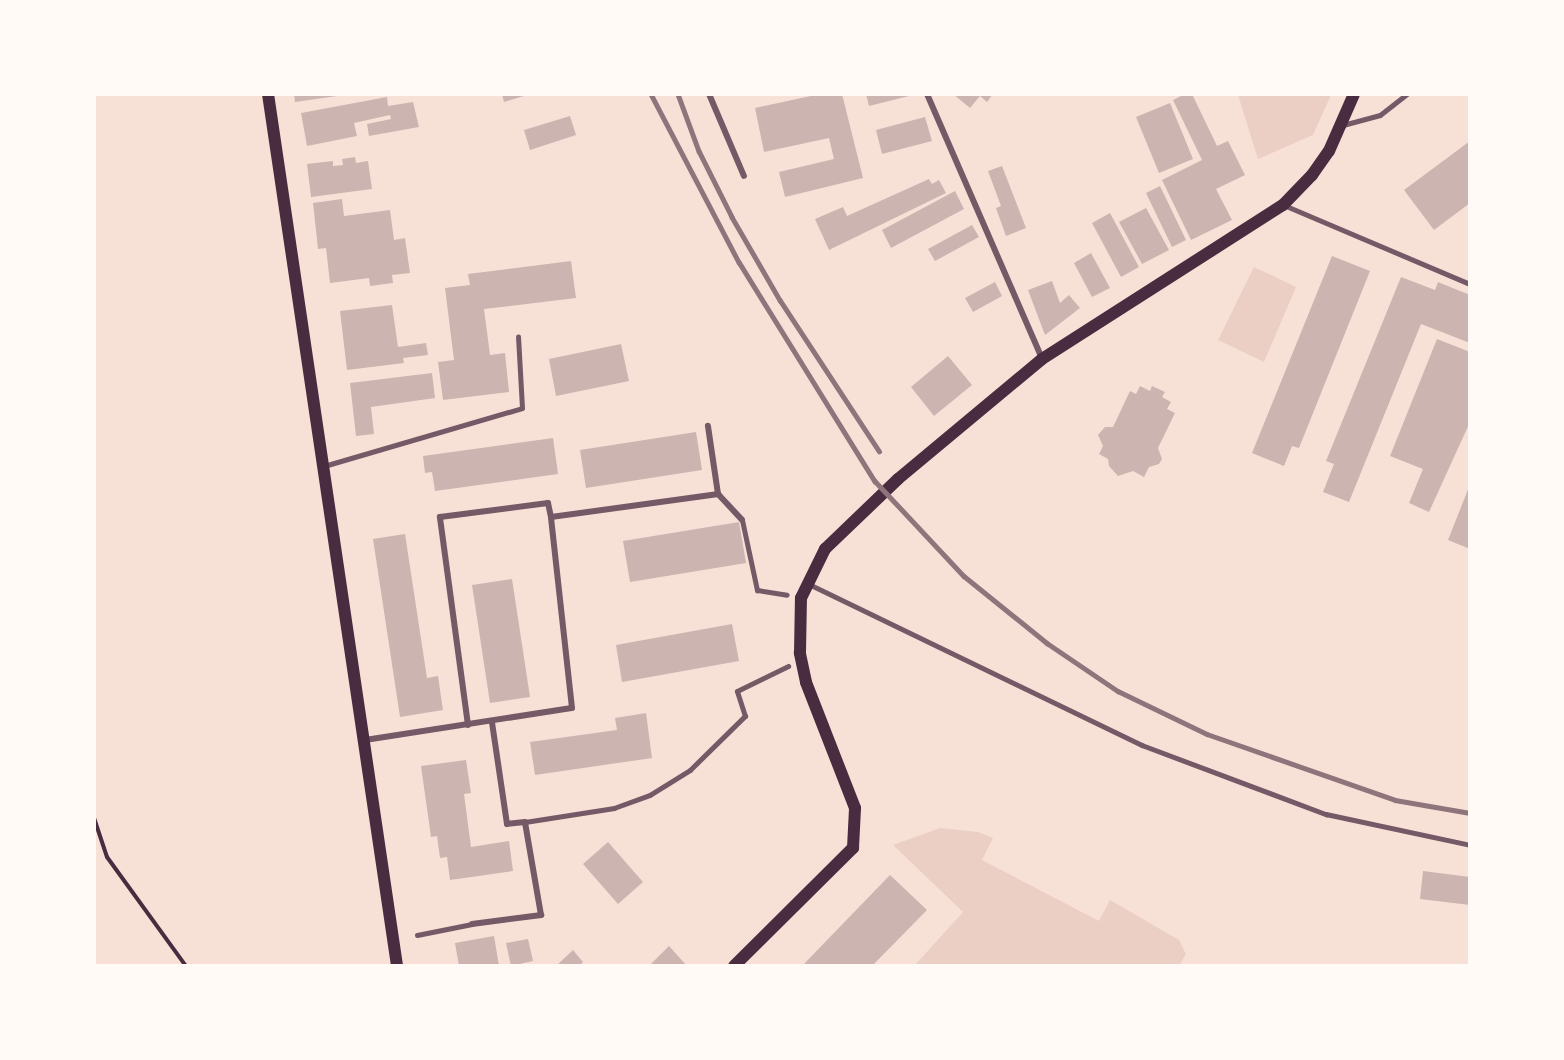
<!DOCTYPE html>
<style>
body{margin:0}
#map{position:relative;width:1564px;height:1060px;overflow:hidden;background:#f7e1d7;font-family:"Titillium Web",sans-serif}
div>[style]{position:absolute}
.green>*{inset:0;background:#ebcfc5}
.building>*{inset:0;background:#ccb4b1}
.path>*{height:4px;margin:-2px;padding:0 2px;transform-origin:2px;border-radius:2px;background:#4a2c40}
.service>*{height:4.5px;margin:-2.25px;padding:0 2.25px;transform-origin:2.25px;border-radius:2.25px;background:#755966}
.pedestrian>*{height:5px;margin:-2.5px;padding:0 2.5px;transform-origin:2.5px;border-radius:2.5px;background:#755966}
.minor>*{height:6px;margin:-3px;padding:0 3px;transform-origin:3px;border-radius:3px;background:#755966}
.secondary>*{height:12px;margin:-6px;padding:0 6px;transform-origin:6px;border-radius:6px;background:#4a2c40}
.rail>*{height:4.5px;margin:-2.25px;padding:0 2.25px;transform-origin:2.25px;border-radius:2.25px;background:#8f747c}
span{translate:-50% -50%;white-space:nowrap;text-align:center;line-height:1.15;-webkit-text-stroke:6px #fffaf5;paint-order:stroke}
.frame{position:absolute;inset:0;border:96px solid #fffaf5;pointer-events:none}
</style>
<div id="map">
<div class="green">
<i style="clip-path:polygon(1238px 95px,1238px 94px,1331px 95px,1313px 135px,1258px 159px)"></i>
<i style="clip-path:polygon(1254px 267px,1296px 287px,1264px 362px,1218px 340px)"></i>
<i style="clip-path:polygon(940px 828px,978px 832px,993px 838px,982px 860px,1099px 921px,1110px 900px,1179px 940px,1186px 954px,1179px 966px,915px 965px,963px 912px,893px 845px)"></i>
</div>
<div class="building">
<i style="clip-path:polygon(294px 94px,337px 94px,337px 96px,295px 102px)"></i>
<i style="clip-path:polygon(502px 94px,527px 94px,527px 95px,504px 102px)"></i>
<i style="clip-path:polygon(820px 94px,842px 94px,863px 178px,785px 197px,779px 172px,834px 159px,829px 138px,764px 152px,755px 108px)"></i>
<i style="clip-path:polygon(866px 94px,913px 94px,913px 95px,869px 106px)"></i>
<i style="clip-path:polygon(953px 94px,993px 94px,987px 102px,980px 96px,970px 108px)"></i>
<i style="clip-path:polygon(1185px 94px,1192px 94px,1217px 146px,1228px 141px,1245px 175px,1216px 189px,1232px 220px,1191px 240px,1162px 180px,1202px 160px,1173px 100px)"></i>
<i style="clip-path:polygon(387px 97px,388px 106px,413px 102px,419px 127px,369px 136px,367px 124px,391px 119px,390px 115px,354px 123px,357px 136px,307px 146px,301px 113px)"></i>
<i style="clip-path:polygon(1170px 103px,1193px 159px,1159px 173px,1136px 117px)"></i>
<i style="clip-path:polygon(570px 116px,576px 135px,530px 150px,524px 130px)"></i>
<i style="clip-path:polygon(925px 117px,932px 141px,882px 154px,876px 130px)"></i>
<i style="clip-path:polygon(1470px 141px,1470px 203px,1434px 230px,1404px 190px)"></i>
<i style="clip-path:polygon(355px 157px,356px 163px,368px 161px,372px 189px,311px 197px,307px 164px,333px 161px,333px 166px,343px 165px,342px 159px)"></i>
<i style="clip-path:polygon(1002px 166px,1026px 228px,1006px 236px,996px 208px,1001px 206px,988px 171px)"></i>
<i style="clip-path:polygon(929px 179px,932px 184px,939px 180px,946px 193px,829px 250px,815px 219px,843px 207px,847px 216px)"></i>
<i style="clip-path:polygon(1160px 186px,1186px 240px,1172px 247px,1146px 193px)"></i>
<i style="clip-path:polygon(955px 191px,964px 209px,891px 248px,882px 230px)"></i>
<i style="clip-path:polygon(342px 199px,344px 216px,390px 210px,394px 240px,405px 238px,410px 273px,392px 275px,393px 283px,370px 286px,369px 278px,330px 283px,326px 248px,318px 249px,313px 203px)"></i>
<i style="clip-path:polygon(1146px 208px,1169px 250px,1142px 264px,1119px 222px)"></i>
<i style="clip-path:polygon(1110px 213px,1139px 267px,1121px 277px,1092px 223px)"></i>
<i style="clip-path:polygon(972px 225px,979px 237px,935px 261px,928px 249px)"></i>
<i style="clip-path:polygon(1091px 253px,1110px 288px,1092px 297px,1074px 263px)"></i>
<i style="clip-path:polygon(1332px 256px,1370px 271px,1299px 448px,1292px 446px,1284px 466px,1252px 453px)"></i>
<i style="clip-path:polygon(571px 261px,576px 298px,484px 309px,490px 355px,505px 353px,509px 392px,443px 400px,438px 362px,454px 360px,445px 288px,470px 285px,468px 274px)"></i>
<i style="clip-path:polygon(1401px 277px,1435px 290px,1438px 282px,1470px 295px,1470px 343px,1421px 324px,1349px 502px,1323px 492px,1334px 464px,1326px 461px)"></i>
<i style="clip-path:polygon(1052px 281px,1060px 303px,1069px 295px,1080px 308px,1045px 335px,1028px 290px)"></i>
<i style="clip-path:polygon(995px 282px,1002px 296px,973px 312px,965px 298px)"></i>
<i style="clip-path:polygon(392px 305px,398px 347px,426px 343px,428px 355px,403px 358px,404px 363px,347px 370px,340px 311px)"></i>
<i style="clip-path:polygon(1437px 339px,1470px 352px,1470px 422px,1429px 512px,1409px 503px,1423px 469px,1390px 456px)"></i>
<i style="clip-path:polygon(621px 344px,629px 381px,556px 396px,549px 359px)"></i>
<i style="clip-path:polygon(948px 356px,972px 385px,934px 416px,911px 387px)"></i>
<i style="clip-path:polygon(432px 373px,435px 398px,371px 407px,374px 434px,356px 436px,350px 383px)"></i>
<i style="clip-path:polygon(1140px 386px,1150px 391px,1152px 386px,1165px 392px,1162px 397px,1171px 402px,1167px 409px,1175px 413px,1158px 448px,1162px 459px,1159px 464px,1149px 467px,1144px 477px,1133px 471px,1118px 476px,1109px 466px,1108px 459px,1099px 454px,1103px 446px,1098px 435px,1105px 427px,1113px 427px,1130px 391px,1136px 394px)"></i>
<i style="clip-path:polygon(696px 432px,702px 470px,586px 488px,580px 450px)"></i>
<i style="clip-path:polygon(553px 438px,558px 474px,435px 491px,432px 472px,425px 473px,423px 456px)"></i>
<i style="clip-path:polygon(1469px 487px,1470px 487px,1470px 549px,1448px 540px)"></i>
<i style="clip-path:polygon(739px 522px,746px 563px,630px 582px,623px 541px)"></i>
<i style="clip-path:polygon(405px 534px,427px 678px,438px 676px,443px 710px,400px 717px,373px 539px)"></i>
<i style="clip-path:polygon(512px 579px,530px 697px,490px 703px,472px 585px)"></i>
<i style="clip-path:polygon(732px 624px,739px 661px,622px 682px,616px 645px)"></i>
<i style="clip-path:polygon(646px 713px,652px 758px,535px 775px,530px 742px,617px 730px,615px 718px)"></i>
<i style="clip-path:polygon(466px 760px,471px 793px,464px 794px,471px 847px,509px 841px,513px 871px,450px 880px,447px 857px,440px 858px,437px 836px,431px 837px,421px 766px)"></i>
<i style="clip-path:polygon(608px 842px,643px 882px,618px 904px,583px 864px)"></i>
<i style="clip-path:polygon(1423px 871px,1470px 877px,1470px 905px,1420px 899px)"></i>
<i style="clip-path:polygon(890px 875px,927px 910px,872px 966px,802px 966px)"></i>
<i style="clip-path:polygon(494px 936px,499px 966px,459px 966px,455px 943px)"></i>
<i style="clip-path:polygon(528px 939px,533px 961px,511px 966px,506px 943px)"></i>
<i style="clip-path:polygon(669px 946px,687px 966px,649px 966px)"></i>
<i style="clip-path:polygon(573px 950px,583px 962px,579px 966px,556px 966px)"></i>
</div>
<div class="path">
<i style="left:94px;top:818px;width:41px;rotate:71.6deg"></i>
<i style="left:107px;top:857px;width:135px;rotate:54.1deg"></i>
</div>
<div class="service">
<i style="left:1343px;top:125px;width:38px;rotate:-15deg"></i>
<i style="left:1380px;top:115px;width:34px;rotate:-38deg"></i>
<i style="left:1284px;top:205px;width:202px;rotate:23deg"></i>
<i style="left:324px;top:466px;width:206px;rotate:-16.3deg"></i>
<i style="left:522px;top:408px;width:71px;rotate:-93.2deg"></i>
<i style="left:809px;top:584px;width:370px;rotate:25.8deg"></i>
<i style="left:1142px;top:745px;width:197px;rotate:20.6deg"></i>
<i style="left:1326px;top:814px;width:147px;rotate:12.1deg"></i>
<i style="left:525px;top:822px;width:90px;rotate:-8.9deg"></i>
<i style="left:614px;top:808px;width:38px;rotate:-20deg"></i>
<i style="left:650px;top:795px;width:47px;rotate:-32deg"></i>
<i style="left:690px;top:770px;width:77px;rotate:-44.5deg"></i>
</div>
<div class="pedestrian">
<i style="left:742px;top:520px;width:72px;rotate:77.9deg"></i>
<i style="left:757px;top:590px;width:30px;rotate:9deg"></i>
<i style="left:745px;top:716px;width:26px;rotate:-108deg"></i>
<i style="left:737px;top:691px;width:57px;rotate:-26.1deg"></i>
<i style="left:417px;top:935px;width:56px;rotate:-11.3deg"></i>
</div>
<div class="minor">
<i style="left:709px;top:94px;width:89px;rotate:66.9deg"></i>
<i style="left:927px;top:94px;width:289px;rotate:66.5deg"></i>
<i style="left:718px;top:494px;width:35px;rotate:47deg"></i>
<i style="left:468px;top:725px;width:210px;rotate:-97.7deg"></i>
<i style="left:440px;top:517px;width:109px;rotate:-7.4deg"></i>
<i style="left:548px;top:503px;width:14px;rotate:78deg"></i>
<i style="left:365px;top:740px;width:209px;rotate:-8.8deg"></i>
<i style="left:572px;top:708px;width:192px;rotate:-96.3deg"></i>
<i style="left:551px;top:517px;width:169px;rotate:-7.8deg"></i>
<i style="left:718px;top:494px;width:69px;rotate:-98.4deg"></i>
<i style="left:472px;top:924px;width:70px;rotate:-7.4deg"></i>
<i style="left:541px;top:915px;width:94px;rotate:-99.8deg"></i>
<i style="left:525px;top:822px;width:18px;rotate:174deg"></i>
<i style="left:507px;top:824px;width:103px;rotate:-98.4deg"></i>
</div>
<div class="secondary">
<i style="left:268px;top:94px;width:881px;rotate:81.58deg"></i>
<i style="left:734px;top:966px;width:168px;rotate:-44.8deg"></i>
<i style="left:853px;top:848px;width:40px;rotate:-87.1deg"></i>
<i style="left:855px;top:808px;width:135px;rotate:-111.3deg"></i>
<i style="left:806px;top:682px;width:30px;rotate:-102deg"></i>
<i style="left:800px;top:653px;width:55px;rotate:-89deg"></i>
<i style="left:801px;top:598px;width:55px;rotate:-63.9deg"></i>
<i style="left:825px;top:549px;width:101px;rotate:-43.8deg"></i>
<i style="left:898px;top:479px;width:187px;rotate:-39.8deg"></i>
<i style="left:1042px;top:359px;width:286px;rotate:-32.6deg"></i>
<i style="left:1283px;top:205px;width:42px;rotate:-46deg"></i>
<i style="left:1312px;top:175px;width:29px;rotate:-55deg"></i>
<i style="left:1329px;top:151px;width:62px;rotate:-66.3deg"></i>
</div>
<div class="rail">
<i style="left:651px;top:94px;width:190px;rotate:62.4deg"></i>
<i style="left:739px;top:262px;width:258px;rotate:58.2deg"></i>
<i style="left:875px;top:481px;width:130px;rotate:46.9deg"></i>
<i style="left:964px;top:576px;width:107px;rotate:38.9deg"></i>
<i style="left:1047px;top:643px;width:86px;rotate:34.1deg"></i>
<i style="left:1118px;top:691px;width:99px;rotate:25.8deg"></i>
<i style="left:1207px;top:734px;width:199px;rotate:19.3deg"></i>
<i style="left:1395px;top:800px;width:76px;rotate:9.8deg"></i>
<i style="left:678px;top:94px;width:61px;rotate:69.8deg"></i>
<i style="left:699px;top:151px;width:74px;rotate:63.4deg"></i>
<i style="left:732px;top:217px;width:96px;rotate:60deg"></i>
<i style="left:780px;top:300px;width:181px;rotate:56.7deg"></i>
</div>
<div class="frame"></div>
</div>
